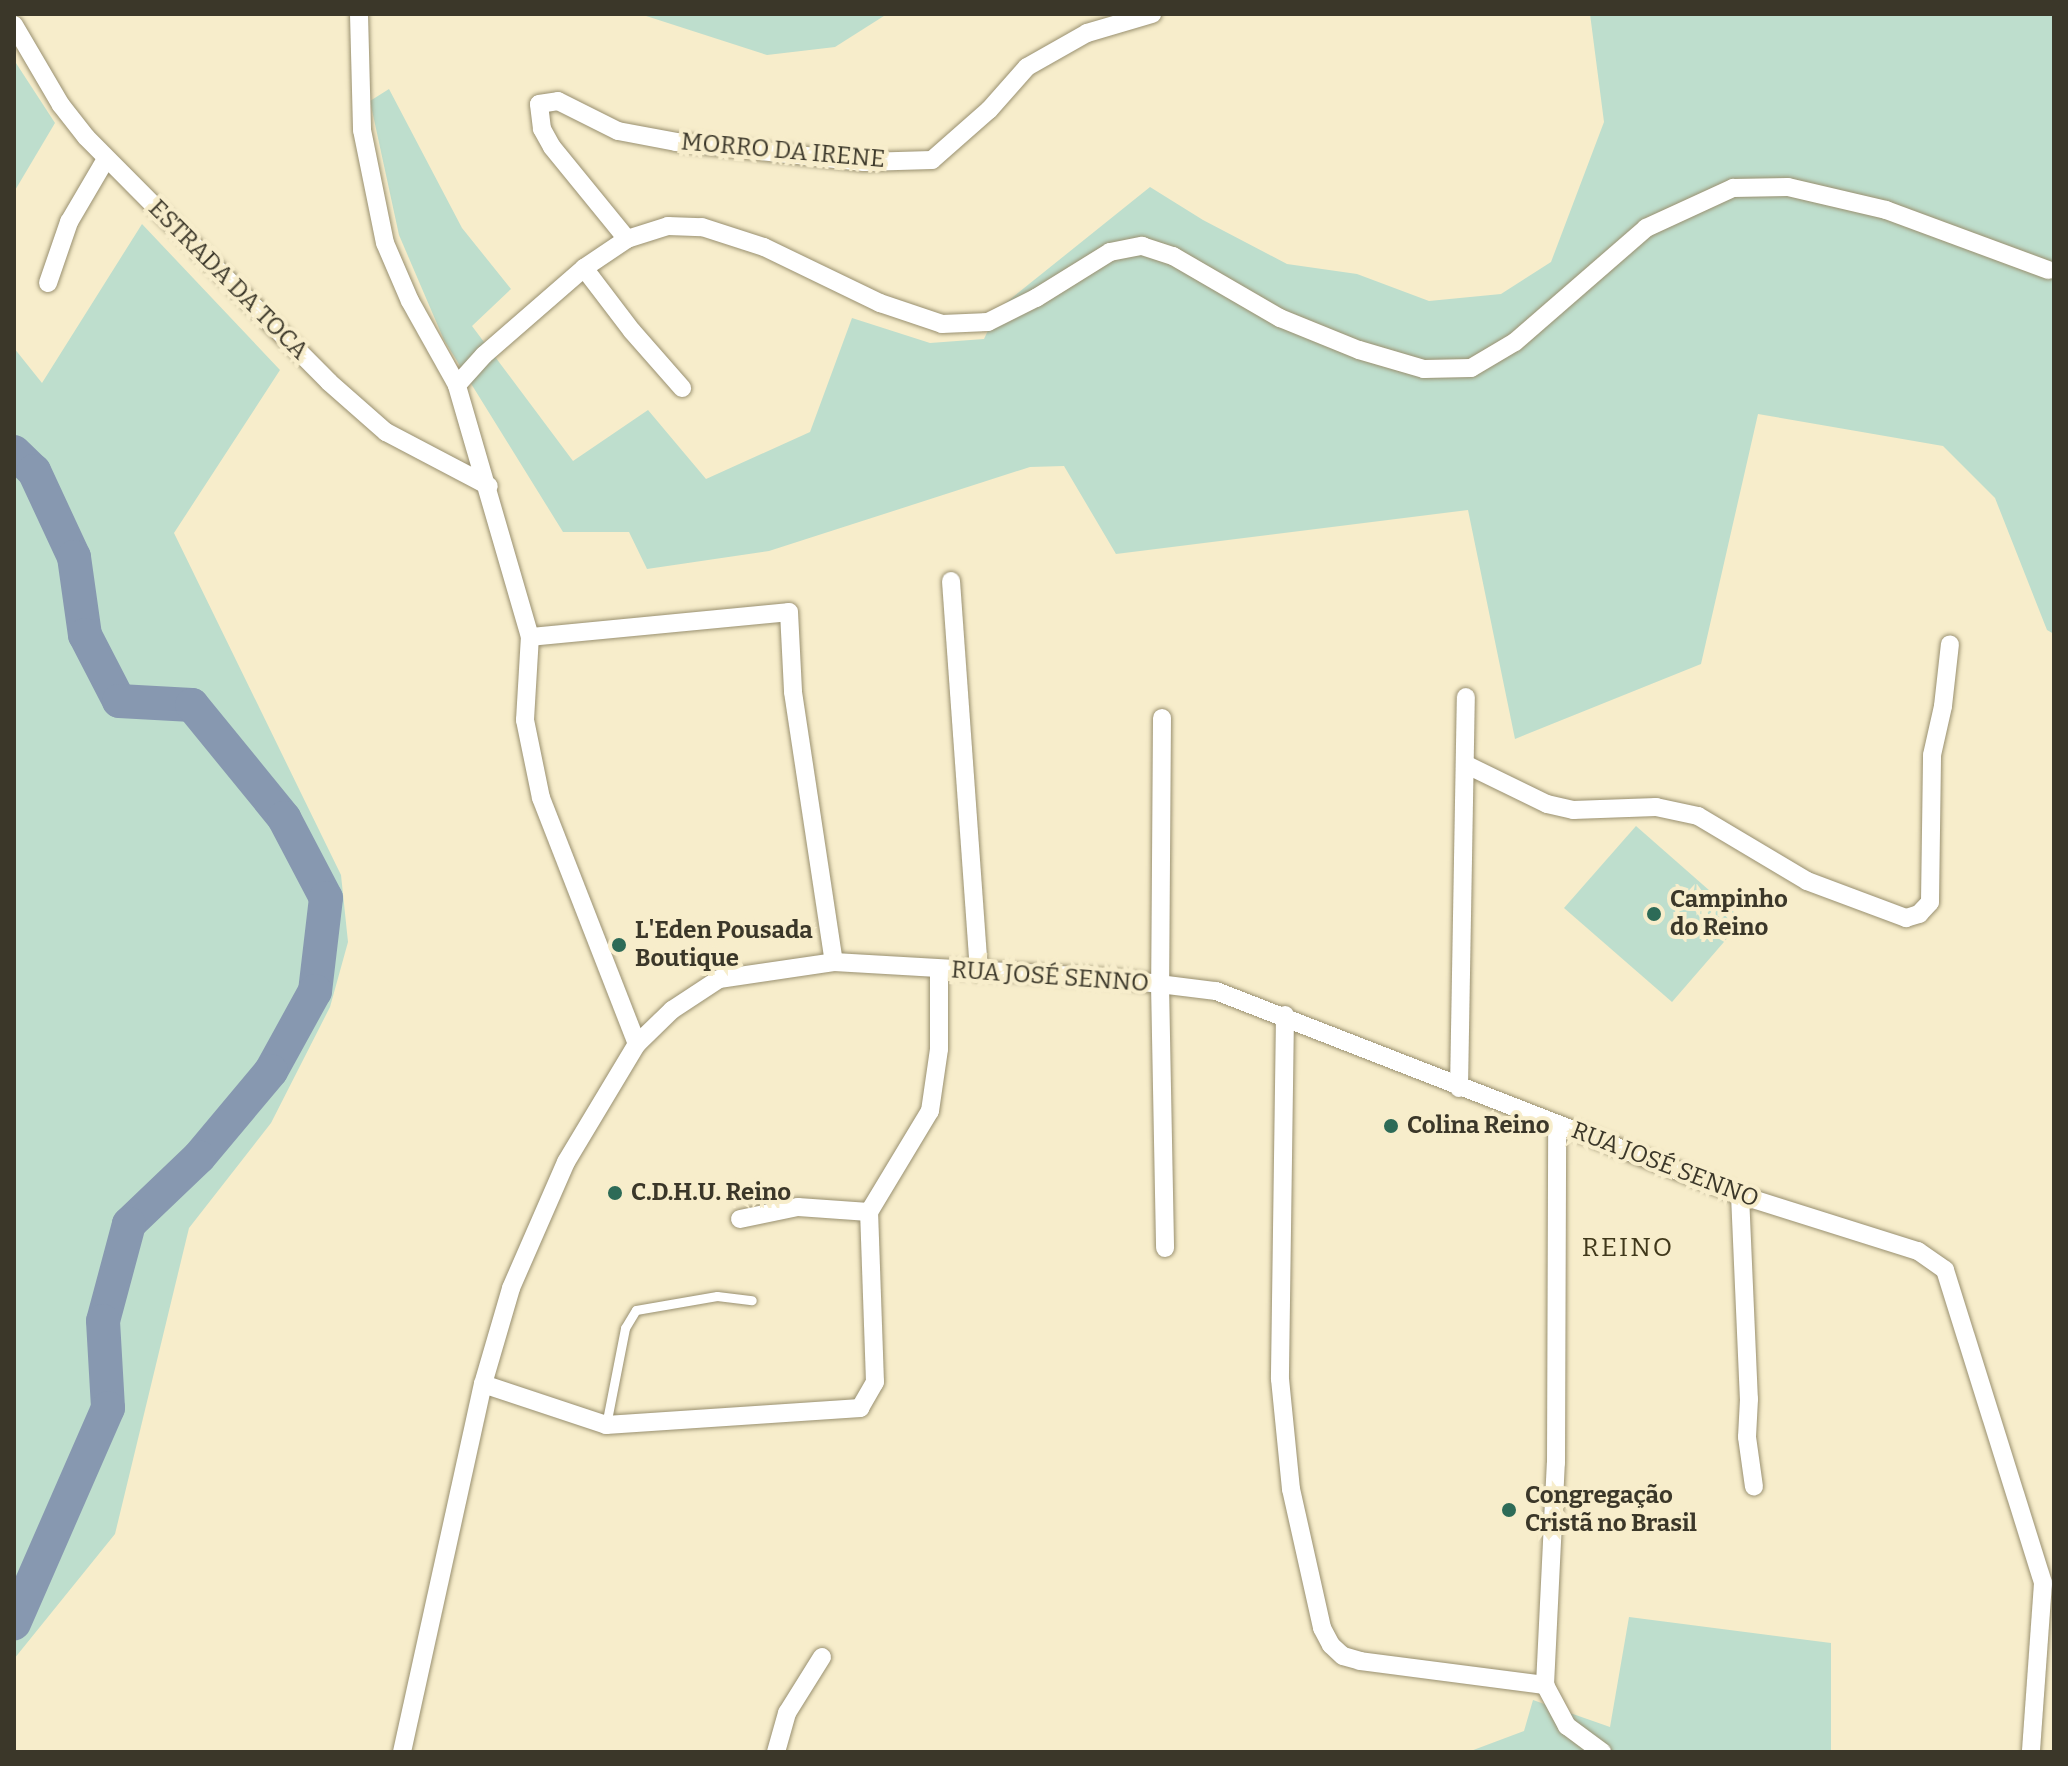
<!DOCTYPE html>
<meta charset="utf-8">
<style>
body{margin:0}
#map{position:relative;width:2068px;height:1766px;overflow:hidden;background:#f7edcb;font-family:Bitter,serif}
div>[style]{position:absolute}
.green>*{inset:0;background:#bedecd}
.river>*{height:34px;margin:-17px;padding:0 17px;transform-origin:17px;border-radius:17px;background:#8798b0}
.roads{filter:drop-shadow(0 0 2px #999070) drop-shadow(0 0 2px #999070)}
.service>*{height:9px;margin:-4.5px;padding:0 4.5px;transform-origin:4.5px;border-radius:4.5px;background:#fff}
.minor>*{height:18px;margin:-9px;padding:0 9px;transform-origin:9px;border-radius:9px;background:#fff}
.dots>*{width:22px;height:22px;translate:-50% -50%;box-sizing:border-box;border:4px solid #f7edcb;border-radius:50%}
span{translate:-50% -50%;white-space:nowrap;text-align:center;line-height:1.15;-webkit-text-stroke:8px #f7edcb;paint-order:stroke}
.street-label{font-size:24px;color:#3b3729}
.poi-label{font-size:24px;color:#3b3729;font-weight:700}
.left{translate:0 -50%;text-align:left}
.neighbourhood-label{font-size:26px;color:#40381b;letter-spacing:2px}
.frame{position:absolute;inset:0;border:16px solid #3b3729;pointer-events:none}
</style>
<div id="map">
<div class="green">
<i style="clip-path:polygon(640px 14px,887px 14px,835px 47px,767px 55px)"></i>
<i style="clip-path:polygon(1590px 14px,2054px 14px,2054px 634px,2047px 630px,1995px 498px,1943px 446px,1758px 414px,1701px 664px,1515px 739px,1468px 510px,1116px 554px,1064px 466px,1030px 467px,769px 551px,647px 569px,629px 532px,563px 532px,444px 340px,399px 235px,370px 101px,389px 89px,462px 228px,511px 289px,472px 326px,573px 461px,648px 410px,706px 479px,810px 432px,852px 318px,930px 343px,984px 339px,998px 309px,1150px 187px,1203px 220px,1287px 264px,1357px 274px,1429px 301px,1501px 294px,1551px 262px,1604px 122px)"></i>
<i style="clip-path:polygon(14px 60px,55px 123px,14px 192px)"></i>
<i style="clip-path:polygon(142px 224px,280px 370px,174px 533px,341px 875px,348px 942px,330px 1007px,271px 1123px,189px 1228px,115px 1534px,14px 1659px,14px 348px,42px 383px)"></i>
<i style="clip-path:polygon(1636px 826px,1743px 920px,1672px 1002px,1564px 908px)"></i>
<i style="clip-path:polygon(1629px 1617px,1831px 1643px,1831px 1752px,1468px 1752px,1524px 1731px,1533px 1700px,1610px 1727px)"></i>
</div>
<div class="river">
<i style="left:14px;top:452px;width:28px;rotate:44deg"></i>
<i style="left:34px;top:471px;width:95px;rotate:65.1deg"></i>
<i style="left:74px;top:557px;width:79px;rotate:82deg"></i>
<i style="left:85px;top:635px;width:74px;rotate:62.7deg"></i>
<i style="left:119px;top:701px;width:73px;rotate:3.1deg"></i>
<i style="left:192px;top:705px;width:146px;rotate:50.8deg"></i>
<i style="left:284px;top:818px;width:90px;rotate:62.3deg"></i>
<i style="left:326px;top:898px;width:94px;rotate:96.7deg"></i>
<i style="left:315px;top:991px;width:91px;rotate:118.8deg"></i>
<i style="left:271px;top:1071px;width:112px;rotate:129.9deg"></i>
<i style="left:199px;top:1157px;width:97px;rotate:136.3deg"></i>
<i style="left:129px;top:1224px;width:100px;rotate:105deg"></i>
<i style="left:103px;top:1321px;width:87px;rotate:86.7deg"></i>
<i style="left:108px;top:1408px;width:235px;rotate:113.6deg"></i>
</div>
<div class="roads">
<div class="service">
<i style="left:606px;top:1425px;width:99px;rotate:-78.9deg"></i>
<i style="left:625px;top:1328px;width:21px;rotate:-59deg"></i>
<i style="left:636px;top:1310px;width:82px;rotate:-9.8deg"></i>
<i style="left:717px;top:1296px;width:35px;rotate:7deg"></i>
</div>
<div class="minor">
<i style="left:359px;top:14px;width:116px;rotate:88.5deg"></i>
<i style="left:362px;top:130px;width:115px;rotate:78.5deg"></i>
<i style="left:385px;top:243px;width:63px;rotate:66.7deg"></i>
<i style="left:410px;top:301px;width:96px;rotate:60.8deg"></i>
<i style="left:14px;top:25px;width:93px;rotate:59.6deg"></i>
<i style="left:61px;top:105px;width:41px;rotate:52deg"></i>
<i style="left:86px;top:137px;width:345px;rotate:45.2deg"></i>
<i style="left:329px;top:382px;width:76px;rotate:41.3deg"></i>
<i style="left:386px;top:432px;width:116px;rotate:27.7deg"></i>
<i style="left:627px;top:239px;width:119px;rotate:-129.2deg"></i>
<i style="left:552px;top:147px;width:21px;rotate:-119deg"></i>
<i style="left:542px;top:129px;width:25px;rotate:-97deg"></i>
<i style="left:539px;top:104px;width:19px;rotate:-9deg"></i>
<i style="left:558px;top:101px;width:67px;rotate:26.6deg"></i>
<i style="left:618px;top:131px;width:59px;rotate:10.7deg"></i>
<i style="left:676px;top:142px;width:189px;rotate:6.1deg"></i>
<i style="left:864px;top:162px;width:68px;rotate:-1.7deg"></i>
<i style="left:932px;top:160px;width:76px;rotate:-41.3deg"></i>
<i style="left:989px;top:110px;width:57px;rotate:-48.5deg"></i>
<i style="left:1027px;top:67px;width:69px;rotate:-29.5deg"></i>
<i style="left:1087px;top:33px;width:68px;rotate:-16.3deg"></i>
<i style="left:584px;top:268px;width:79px;rotate:52.7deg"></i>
<i style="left:632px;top:331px;width:76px;rotate:48.7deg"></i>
<i style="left:48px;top:283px;width:65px;rotate:-71deg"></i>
<i style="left:69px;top:222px;width:73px;rotate:-59.6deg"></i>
<i style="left:951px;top:581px;width:392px;rotate:85.9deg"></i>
<i style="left:530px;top:637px;width:260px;rotate:-5.5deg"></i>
<i style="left:789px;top:612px;width:80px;rotate:87.1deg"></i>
<i style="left:793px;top:692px;width:273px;rotate:81.4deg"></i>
<i style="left:1162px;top:718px;width:266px;rotate:90.4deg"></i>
<i style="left:1160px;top:984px;width:264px;rotate:88.9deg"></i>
<i style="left:1467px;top:765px;width:89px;rotate:26deg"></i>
<i style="left:1547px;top:804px;width:27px;rotate:13deg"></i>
<i style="left:1573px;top:810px;width:83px;rotate:-2.1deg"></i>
<i style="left:1656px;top:807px;width:43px;rotate:12.1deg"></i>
<i style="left:1698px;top:816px;width:127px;rotate:30.8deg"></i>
<i style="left:1807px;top:881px;width:106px;rotate:20.5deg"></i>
<i style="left:1906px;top:918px;width:14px;rotate:-17deg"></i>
<i style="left:1919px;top:914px;width:16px;rotate:-47deg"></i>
<i style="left:1930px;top:902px;width:147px;rotate:-89.2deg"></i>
<i style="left:1932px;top:755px;width:50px;rotate:-77.3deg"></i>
<i style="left:1943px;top:706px;width:62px;rotate:-83.6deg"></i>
<i style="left:1285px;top:1015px;width:364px;rotate:90.8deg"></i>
<i style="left:1280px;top:1379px;width:111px;rotate:84.3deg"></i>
<i style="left:1291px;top:1489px;width:142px;rotate:77.4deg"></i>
<i style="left:1322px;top:1628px;width:19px;rotate:62deg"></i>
<i style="left:1331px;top:1645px;width:16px;rotate:43deg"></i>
<i style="left:1343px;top:1656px;width:18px;rotate:16deg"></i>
<i style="left:1360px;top:1661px;width:187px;rotate:7.4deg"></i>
<i style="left:637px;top:1044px;width:264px;rotate:-111.3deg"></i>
<i style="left:541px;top:798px;width:80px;rotate:-101.6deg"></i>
<i style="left:525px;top:720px;width:83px;rotate:-86.6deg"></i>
<i style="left:530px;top:637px;width:262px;rotate:-106.2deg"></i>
<i style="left:457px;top:385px;width:40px;rotate:-48deg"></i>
<i style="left:484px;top:355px;width:133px;rotate:-41deg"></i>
<i style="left:584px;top:268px;width:52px;rotate:-34deg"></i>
<i style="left:627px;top:239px;width:43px;rotate:-17.6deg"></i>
<i style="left:668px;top:226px;width:34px;rotate:2deg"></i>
<i style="left:702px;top:227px;width:65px;rotate:17.9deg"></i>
<i style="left:764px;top:247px;width:129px;rotate:25.8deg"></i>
<i style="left:880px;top:303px;width:65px;rotate:18.7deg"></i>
<i style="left:942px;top:324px;width:46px;rotate:-2.5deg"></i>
<i style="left:988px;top:322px;width:54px;rotate:-26.6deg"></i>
<i style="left:1036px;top:298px;width:87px;rotate:-31.9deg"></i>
<i style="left:1110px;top:252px;width:33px;rotate:-11deg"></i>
<i style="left:1142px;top:246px;width:33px;rotate:18deg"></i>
<i style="left:1173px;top:256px;width:124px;rotate:30.1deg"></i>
<i style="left:1280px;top:318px;width:85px;rotate:22.1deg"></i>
<i style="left:1359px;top:350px;width:68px;rotate:16.3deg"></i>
<i style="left:1424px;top:369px;width:47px;rotate:-1.2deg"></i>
<i style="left:1471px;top:368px;width:51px;rotate:-30.6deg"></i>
<i style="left:1515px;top:342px;width:174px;rotate:-41deg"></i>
<i style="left:1646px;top:228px;width:96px;rotate:-24.7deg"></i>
<i style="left:1733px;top:188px;width:55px;rotate:-1deg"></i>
<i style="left:1788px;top:187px;width:101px;rotate:13.2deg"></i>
<i style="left:1886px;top:210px;width:173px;rotate:20.3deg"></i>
<i style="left:1459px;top:1088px;width:391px;rotate:-89deg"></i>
<i style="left:1740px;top:1195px;width:204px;rotate:87.5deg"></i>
<i style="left:1749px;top:1399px;width:38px;rotate:93deg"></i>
<i style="left:1747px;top:1437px;width:50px;rotate:82deg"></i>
<i style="left:740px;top:1219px;width:59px;rotate:-11.7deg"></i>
<i style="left:798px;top:1207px;width:71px;rotate:4deg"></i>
<i style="left:483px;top:1384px;width:130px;rotate:18.4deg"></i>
<i style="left:606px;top:1425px;width:255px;rotate:-3.8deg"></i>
<i style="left:860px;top:1408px;width:30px;rotate:-60deg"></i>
<i style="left:875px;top:1382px;width:170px;rotate:-92deg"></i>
<i style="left:869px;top:1212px;width:118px;rotate:-58.9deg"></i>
<i style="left:930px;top:1111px;width:63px;rotate:-81.7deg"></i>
<i style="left:939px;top:1049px;width:80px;rotate:-90deg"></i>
<i style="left:1545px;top:1685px;width:222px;rotate:-87.2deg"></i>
<i style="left:1556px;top:1463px;width:339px;rotate:-89.8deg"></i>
<i style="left:1545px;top:1685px;width:47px;rotate:61.8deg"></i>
<i style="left:1567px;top:1726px;width:44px;rotate:36.6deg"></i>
<i style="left:402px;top:1752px;width:377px;rotate:-77.6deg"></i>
<i style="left:483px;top:1384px;width:100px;rotate:-73.7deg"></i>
<i style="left:511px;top:1288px;width:137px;rotate:-66.4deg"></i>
<i style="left:566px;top:1162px;width:138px;rotate:-59deg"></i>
<i style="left:637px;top:1044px;width:49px;rotate:-44.2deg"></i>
<i style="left:672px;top:1010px;width:56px;rotate:-33.4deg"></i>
<i style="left:719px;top:979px;width:116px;rotate:-8.4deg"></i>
<i style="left:834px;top:962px;width:277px;rotate:3.3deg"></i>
<i style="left:1111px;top:978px;width:106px;rotate:7.1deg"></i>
<i style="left:1216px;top:991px;width:562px;rotate:21.27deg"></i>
<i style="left:1740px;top:1195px;width:187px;rotate:17.5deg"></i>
<i style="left:1918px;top:1251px;width:33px;rotate:35deg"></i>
<i style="left:1945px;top:1270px;width:328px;rotate:72.6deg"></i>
<i style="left:2043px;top:1583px;width:169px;rotate:94.1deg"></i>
<i style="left:776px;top:1752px;width:41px;rotate:-74.2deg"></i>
<i style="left:787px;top:1713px;width:66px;rotate:-58deg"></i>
</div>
</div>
<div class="dots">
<i style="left:1654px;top:914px;background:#2d6b57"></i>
<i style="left:619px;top:945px;background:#2d6b57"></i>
<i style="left:1391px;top:1126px;background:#2d6b57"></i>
<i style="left:615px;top:1193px;background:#2d6b57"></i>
<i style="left:1509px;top:1510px;background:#2d6b57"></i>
</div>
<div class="street-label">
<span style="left:783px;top:151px;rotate:5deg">MORRO DA IRENE</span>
<span style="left:228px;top:280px;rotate:45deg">ESTRADA DA TOCA</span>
<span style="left:1050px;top:977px;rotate:4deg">RUA JOSÉ SENNO</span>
<span style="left:1665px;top:1165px;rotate:21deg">RUA JOSÉ SENNO</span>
</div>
<div class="poi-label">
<span class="left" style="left:1670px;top:914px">Campinho<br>do Reino</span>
<span class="left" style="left:635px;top:945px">L'Eden Pousada<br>Boutique</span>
<span class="left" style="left:1407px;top:1126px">Colina Reino</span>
<span class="left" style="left:631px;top:1193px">C.D.H.U. Reino</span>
<span class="left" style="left:1525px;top:1510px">Congregação<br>Cristã no Brasil</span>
</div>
<div class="neighbourhood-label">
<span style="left:1628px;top:1248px">REINO</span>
</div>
<div class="frame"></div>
</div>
